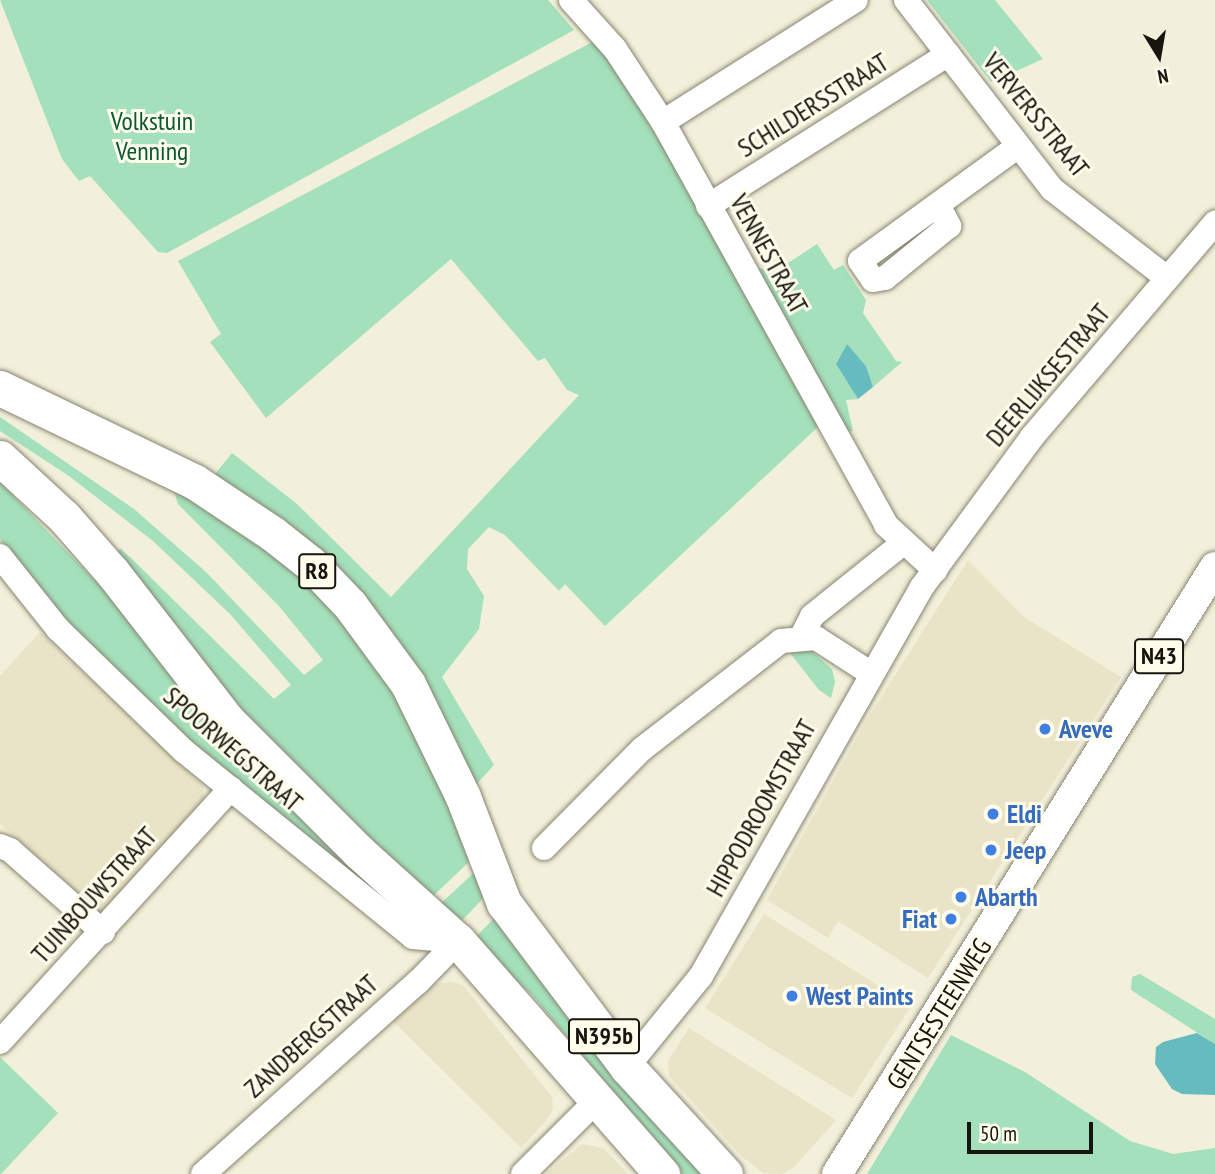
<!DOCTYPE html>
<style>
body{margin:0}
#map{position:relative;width:1215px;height:1174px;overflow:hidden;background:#f2efda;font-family:"PT Sans Narrow",sans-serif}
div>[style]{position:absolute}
.built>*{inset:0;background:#e9e4c8}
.green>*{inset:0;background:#a3e0bb}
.water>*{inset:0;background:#65bbbe}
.roads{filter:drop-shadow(0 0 2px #878471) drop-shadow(0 0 2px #878471)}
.minor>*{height:24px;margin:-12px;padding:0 12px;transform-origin:12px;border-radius:12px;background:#fff}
.major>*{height:30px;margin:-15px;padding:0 15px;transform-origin:15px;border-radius:15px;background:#fff}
.highway>*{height:35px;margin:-17.5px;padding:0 17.5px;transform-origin:17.5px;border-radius:17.5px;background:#fff}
.dots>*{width:19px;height:19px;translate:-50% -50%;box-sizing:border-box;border:4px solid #fffceb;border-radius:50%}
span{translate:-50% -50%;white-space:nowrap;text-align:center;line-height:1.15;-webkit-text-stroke:6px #fffceb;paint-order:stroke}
.shield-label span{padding:2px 5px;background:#fffceb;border:2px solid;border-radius:5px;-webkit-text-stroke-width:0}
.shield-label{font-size:24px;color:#16150e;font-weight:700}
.street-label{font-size:26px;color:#16150e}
.park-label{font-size:26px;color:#0c5836}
.shop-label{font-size:26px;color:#366cbe;font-weight:700}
.left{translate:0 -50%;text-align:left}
.right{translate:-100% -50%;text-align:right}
.north{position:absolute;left:1124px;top:21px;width:70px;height:70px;-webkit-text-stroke:5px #fffceb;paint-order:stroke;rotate:169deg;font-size:19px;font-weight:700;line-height:28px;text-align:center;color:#16150e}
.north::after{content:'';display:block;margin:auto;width:24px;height:32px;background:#16150e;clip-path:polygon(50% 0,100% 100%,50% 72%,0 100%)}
.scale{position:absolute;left:967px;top:1122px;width:126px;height:32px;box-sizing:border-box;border:4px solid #16150e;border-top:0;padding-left:9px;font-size:21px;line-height:24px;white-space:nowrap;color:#16150e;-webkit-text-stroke:5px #fffceb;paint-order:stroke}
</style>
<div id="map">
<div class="built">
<i style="clip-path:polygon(968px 560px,1024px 617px,1121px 677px,928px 978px,838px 921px,828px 938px,767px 900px,866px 721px)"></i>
<i style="clip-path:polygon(40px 632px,203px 786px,204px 800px,103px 915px,0 824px,0 676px)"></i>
<i style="clip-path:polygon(764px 914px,911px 1006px,852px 1098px,705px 1008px)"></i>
<i style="clip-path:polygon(450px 982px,463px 985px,552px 1097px,553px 1109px,546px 1121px,521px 1148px,393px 1021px,435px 984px)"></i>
<i style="clip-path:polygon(689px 1028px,836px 1120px,794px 1167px,782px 1174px,763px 1173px,741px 1156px,669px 1076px,668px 1061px)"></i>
<i style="clip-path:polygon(582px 1144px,603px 1148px,628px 1174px,546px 1174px)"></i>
</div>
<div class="green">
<i style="clip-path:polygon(0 0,548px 0,574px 30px,167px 253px,158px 252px,90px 176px,79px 181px,62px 159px)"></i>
<i style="clip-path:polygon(927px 0,995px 0,1043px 59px,991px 82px)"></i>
<i style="clip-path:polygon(598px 39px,691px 193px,820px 425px,605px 626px,565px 584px,559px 591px,505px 535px,489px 527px,468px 549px,467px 569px,484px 596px,479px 629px,442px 677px,494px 765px,474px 787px,305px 541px,215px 474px,232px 453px,297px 504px,391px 597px,579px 395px,567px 390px,545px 358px,538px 361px,451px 259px,266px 418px,210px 342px,221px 334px,178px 261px)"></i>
<i style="clip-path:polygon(817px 244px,834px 270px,843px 265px,866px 300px,863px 313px,896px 361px,902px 362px,873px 387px,866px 366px,847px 344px,836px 364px,858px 399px,846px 400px,853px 431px,844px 432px,758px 269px,785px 265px)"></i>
<i style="clip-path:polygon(0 417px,134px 509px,206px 572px,304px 675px,323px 660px,278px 605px,178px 504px,172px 486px,244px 532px,300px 575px,352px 631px,397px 700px,473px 858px,431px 898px,281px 762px,112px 552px,121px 549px,132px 559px,274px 699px,291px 685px,231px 615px,153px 541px,69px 476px,0 431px)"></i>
<i style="clip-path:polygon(0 482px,102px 588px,216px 731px,408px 923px,191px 746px,32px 585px,0 539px)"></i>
<i style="clip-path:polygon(810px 650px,832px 669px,835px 682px,831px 698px,819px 690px,790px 653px)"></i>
<i style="clip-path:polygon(477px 870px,488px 893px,458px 925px,438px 906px)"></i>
<i style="clip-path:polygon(499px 913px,710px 1174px,682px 1174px,532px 995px,473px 940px)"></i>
<i style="clip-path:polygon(1140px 974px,1215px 1019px,1215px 1044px,1131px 990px,1132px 977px)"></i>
<i style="clip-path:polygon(951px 1035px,1025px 1072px,1130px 1141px,1173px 1154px,1215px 1148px,1215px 1174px,867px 1174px)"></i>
<i style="clip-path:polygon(0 1057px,58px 1113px,1px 1174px,0 1174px)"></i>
</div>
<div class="water">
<i style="clip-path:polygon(847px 344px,866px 366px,873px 387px,858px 399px,836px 364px)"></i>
<i style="clip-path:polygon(1197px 1033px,1215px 1044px,1215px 1095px,1182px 1094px,1172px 1089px,1155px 1064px,1156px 1047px,1163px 1042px)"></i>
</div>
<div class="roads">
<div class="minor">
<i style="left:571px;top:0;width:66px;rotate:48.1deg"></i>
<i style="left:615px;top:49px;width:87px;rotate:56.7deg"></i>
<i style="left:663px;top:122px;width:461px;rotate:61deg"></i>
<i style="left:886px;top:525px;width:67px;rotate:42.6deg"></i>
<i style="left:906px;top:0;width:239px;rotate:52.3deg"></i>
<i style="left:1052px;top:189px;width:145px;rotate:37.7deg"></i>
<i style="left:663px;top:122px;width:228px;rotate:-32.3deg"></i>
<i style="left:938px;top:205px;width:24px;rotate:62deg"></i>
<i style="left:949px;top:226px;width:82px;rotate:140.9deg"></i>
<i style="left:885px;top:278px;width:12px;rotate:171deg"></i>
<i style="left:873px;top:280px;width:23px;rotate:-124deg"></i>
<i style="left:860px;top:261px;width:194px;rotate:-36deg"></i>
<i style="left:708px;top:206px;width:284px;rotate:-32.3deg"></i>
<i style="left:0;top:556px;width:93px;rotate:51.5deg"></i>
<i style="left:58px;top:629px;width:175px;rotate:44.1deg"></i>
<i style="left:184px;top:751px;width:295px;rotate:39.1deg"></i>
<i style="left:413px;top:937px;width:45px;rotate:5.1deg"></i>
<i style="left:802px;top:636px;width:22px;rotate:-63deg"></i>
<i style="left:812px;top:616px;width:115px;rotate:-38.7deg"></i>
<i style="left:0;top:846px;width:11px;rotate:22deg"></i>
<i style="left:10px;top:850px;width:124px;rotate:41.4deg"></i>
<i style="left:544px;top:848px;width:139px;rotate:-45.3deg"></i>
<i style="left:642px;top:749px;width:176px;rotate:-37.8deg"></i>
<i style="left:781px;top:641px;width:35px;rotate:-5deg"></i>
<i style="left:816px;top:638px;width:64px;rotate:32.9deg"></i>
<i style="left:0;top:1042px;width:343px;rotate:-47.7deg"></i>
<i style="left:627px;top:1067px;width:117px;rotate:-50.9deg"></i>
<i style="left:701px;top:976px;width:447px;rotate:-60.4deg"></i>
<i style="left:922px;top:587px;width:186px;rotate:-53.7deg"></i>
<i style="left:1032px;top:437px;width:282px;rotate:-49.5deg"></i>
<i style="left:203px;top:1174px;width:288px;rotate:-41.8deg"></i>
<i style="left:418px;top:982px;width:57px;rotate:-45.7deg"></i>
<i style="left:523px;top:1174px;width:103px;rotate:-45deg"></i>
</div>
<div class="major">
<i style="left:837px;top:1174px;width:715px;rotate:-58.09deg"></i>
</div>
<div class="highway">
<i style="left:0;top:388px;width:216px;rotate:25.7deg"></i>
<i style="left:195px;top:482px;width:94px;rotate:33.7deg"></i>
<i style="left:273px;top:534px;width:48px;rotate:38.3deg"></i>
<i style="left:311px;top:564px;width:57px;rotate:46.4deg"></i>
<i style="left:350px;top:605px;width:98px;rotate:53.7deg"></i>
<i style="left:408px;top:684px;width:126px;rotate:64deg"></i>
<i style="left:463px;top:797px;width:114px;rotate:68.9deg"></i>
<i style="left:504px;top:903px;width:205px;rotate:53.1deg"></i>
<i style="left:627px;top:1067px;width:145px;rotate:47.5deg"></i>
<i style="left:0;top:458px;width:87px;rotate:42.7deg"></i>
<i style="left:64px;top:517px;width:74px;rotate:48.8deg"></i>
<i style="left:113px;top:573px;width:187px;rotate:52.2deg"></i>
<i style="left:228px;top:721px;width:185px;rotate:45deg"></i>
<i style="left:359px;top:852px;width:133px;rotate:42deg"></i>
<i style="left:458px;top:941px;width:310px;rotate:48.8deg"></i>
</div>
</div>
<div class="dots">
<i style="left:1045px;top:729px;background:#3f7fe0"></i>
<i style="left:993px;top:814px;background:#3f7fe0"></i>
<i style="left:991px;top:850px;background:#3f7fe0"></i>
<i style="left:961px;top:897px;background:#3f7fe0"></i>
<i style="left:951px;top:919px;background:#3f7fe0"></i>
<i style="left:792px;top:996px;background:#3f7fe0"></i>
</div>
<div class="shield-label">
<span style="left:317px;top:571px">R8</span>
<span style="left:1159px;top:656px">N43</span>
<span style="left:604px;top:1036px">N395b</span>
</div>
<div class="street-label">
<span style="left:813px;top:105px;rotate:-32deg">SCHILDERSSTRAAT</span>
<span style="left:1036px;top:115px;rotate:51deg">VERVERSSTRAAT</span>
<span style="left:769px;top:254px;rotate:61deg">VENNESTRAAT</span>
<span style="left:1048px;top:375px;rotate:-50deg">DEERLIJKSESTRAAT</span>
<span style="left:233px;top:749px;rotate:41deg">SPOORWEGSTRAAT</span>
<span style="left:761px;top:808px;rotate:-61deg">HIPPODROOMSTRAAT</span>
<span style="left:94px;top:895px;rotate:-48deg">TUINBOUWSTRAAT</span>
<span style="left:939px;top:1014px;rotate:-58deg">GENTSESTEENWEG</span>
<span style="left:311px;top:1036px;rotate:-42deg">ZANDBERGSTRAAT</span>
</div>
<div class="park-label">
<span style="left:152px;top:136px">Volkstuin<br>Venning</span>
</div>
<div class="shop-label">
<span class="left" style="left:1059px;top:729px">Aveve</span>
<span class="left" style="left:1007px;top:814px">Eldi</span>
<span class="left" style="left:1005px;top:850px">Jeep</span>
<span class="left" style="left:975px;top:897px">Abarth</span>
<span class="right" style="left:937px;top:919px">Fiat</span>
<span class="left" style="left:806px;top:996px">West Paints</span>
</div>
<div class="north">N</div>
<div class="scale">50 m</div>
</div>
